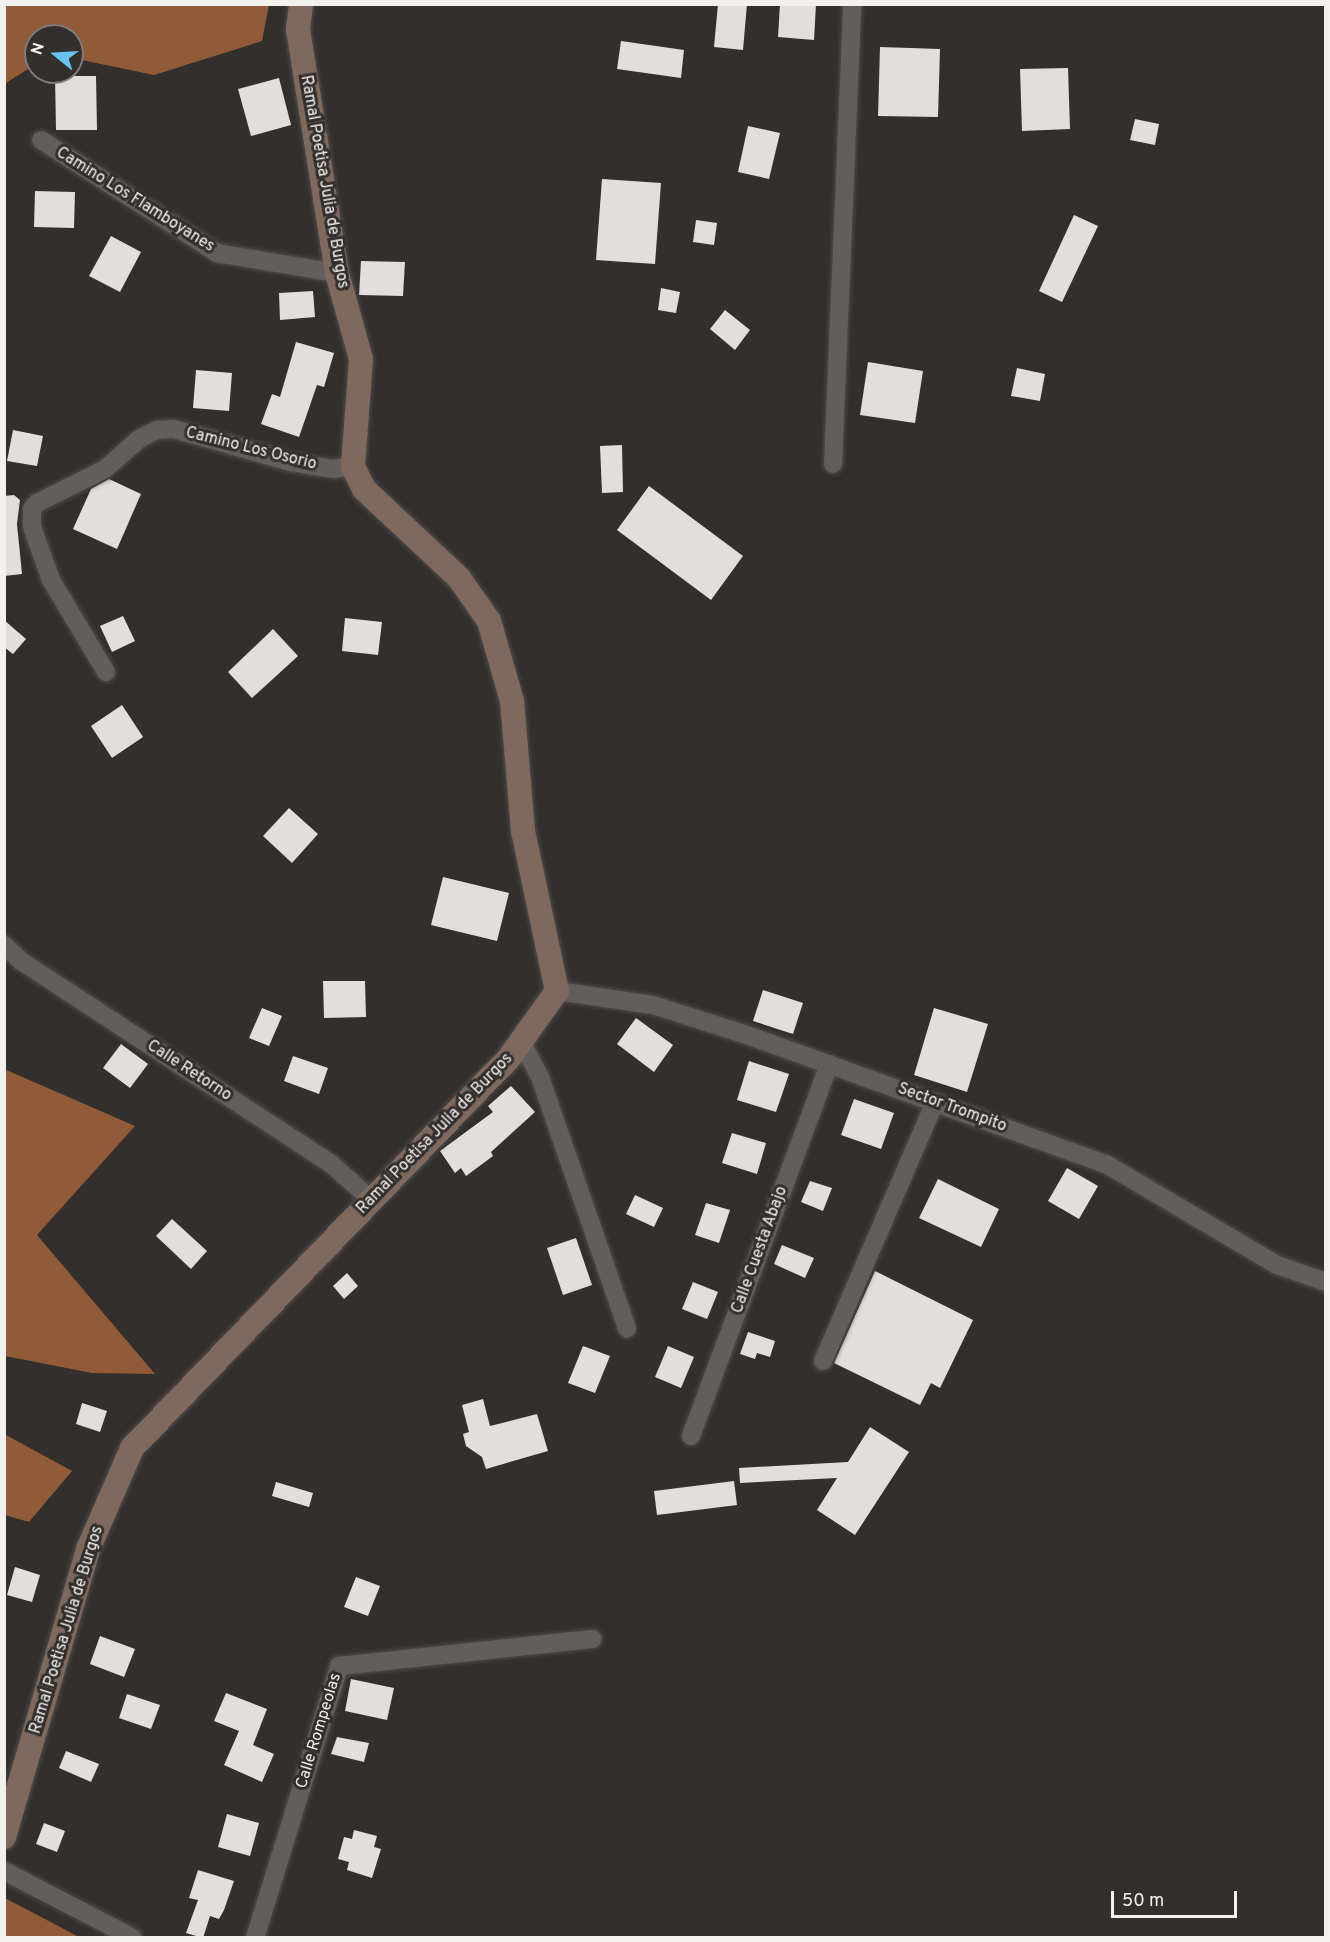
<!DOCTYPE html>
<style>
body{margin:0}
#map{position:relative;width:1330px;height:1942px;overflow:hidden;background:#322f2d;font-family:Overpass,sans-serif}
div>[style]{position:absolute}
.forest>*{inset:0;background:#925b38}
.building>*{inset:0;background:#e2dedc}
.roads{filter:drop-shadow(0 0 2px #4e4b4a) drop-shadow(0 0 2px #4e4b4a)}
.street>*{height:18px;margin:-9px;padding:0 9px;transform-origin:9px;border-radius:9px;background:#615e5c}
.secondary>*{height:24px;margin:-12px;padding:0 12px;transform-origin:12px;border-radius:12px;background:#7e695c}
span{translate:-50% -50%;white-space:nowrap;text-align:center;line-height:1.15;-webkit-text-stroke:6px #322f2d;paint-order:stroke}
.street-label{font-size:16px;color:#f3f1f0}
.frame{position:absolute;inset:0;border:6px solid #f3f1f0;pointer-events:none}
.north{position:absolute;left:24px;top:24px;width:60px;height:60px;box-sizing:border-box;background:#322f2d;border:2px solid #7f7d7b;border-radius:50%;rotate:288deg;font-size:16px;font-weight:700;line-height:24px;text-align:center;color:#f3f1f0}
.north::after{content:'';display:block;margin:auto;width:21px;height:27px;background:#69c3f1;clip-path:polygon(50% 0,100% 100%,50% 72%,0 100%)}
.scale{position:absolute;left:1111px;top:1891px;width:126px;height:27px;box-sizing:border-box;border:3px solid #f3f1f0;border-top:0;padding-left:8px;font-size:18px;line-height:21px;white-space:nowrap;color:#f3f1f0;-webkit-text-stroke:4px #322f2d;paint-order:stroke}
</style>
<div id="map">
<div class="forest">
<i style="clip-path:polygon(5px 4px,269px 4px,269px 5px,262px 41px,154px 75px,72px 58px,72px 36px,36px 36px,36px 64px,6px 83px,5px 119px)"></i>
<i style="clip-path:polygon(4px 1069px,135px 1126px,37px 1235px,155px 1374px,92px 1373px,5px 1356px)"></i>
<i style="clip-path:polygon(4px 1434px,72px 1471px,29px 1522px,5px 1515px)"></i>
<i style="clip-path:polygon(4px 1898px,5px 1898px,79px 1937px,5px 1937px)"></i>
</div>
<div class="building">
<i style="clip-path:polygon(718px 4px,747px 4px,743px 50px,714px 47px)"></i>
<i style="clip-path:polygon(780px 4px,816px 4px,814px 40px,778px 37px)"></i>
<i style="clip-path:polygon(621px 41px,684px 50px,681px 78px,617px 69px)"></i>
<i style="clip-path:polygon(880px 47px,940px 49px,938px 117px,878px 116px)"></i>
<i style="clip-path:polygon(1068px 68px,1070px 129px,1022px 131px,1020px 69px)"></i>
<i style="clip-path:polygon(55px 76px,96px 76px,97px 130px,56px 130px)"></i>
<i style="clip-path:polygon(279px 78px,291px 125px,251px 136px,238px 89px)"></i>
<i style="clip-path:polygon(1135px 119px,1159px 124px,1155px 145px,1130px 140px)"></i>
<i style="clip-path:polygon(748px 126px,780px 133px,769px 179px,738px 172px)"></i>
<i style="clip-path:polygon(602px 179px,661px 183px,655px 264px,596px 260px)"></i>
<i style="clip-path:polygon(35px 191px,75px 192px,74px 228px,34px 227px)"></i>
<i style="clip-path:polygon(1074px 215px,1098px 226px,1062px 302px,1039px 291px)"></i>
<i style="clip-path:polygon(696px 220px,717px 223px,714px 245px,693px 242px)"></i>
<i style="clip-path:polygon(111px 236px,141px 252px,120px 292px,89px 276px)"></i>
<i style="clip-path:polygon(361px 261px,405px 262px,403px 296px,359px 295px)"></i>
<i style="clip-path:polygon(661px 288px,680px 292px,676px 313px,658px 310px)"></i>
<i style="clip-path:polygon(313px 291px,315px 317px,280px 320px,279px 293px)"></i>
<i style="clip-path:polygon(725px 310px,750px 330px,735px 350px,710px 329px)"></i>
<i style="clip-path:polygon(296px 342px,334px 353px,324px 387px,317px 385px,299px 437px,261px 424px,272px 394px,280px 397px)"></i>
<i style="clip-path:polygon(868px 362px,923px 371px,915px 423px,860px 415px)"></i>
<i style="clip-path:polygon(1017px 368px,1045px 374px,1040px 401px,1011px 396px)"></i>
<i style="clip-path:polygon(196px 370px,232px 373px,229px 411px,193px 408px)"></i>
<i style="clip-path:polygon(13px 430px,43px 436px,37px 466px,7px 461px)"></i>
<i style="clip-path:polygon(622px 445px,623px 492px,602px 493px,600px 446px)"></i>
<i style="clip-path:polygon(109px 479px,141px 494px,117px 549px,73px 529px,91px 489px)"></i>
<i style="clip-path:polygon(649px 486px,743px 556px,711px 600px,617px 530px)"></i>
<i style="clip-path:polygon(14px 495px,20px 500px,17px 524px,22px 574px,4px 576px,4px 496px)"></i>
<i style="clip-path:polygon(123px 616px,135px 641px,112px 652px,100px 626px)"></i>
<i style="clip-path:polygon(345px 618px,382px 622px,378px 655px,342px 651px)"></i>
<i style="clip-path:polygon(4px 620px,26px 639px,13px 654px,4px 647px)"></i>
<i style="clip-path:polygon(273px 629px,298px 656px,252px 698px,228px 672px)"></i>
<i style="clip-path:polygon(122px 705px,143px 737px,112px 758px,91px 726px)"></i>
<i style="clip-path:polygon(289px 808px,318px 834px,292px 863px,263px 836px)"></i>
<i style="clip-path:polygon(443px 877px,509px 893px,497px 941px,431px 925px)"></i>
<i style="clip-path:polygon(323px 981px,365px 981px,366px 1017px,324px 1018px)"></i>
<i style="clip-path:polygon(763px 990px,803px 1003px,793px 1034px,753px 1021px)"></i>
<i style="clip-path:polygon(262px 1008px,282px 1016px,269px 1046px,249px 1038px)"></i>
<i style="clip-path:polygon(934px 1008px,988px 1024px,967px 1092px,914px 1075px)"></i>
<i style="clip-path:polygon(636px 1018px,673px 1045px,654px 1072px,617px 1044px)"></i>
<i style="clip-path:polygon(121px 1044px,148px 1064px,130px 1088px,103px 1068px)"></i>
<i style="clip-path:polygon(293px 1056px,328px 1068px,319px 1094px,284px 1081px)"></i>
<i style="clip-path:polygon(749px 1061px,789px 1074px,776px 1112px,737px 1100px)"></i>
<i style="clip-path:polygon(511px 1086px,535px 1112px,491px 1152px,493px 1156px,466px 1176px,461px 1168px,455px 1173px,440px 1151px,493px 1112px,488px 1106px)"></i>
<i style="clip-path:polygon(854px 1099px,894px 1113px,881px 1149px,841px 1135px)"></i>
<i style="clip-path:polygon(732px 1133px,766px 1143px,757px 1174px,722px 1163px)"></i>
<i style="clip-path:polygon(1067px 1168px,1098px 1186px,1079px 1219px,1048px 1201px)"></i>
<i style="clip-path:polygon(938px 1179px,999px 1209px,981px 1247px,919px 1218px)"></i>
<i style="clip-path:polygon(810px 1181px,832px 1188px,823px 1211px,801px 1202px)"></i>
<i style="clip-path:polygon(635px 1195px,663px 1208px,654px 1227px,626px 1214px)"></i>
<i style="clip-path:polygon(706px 1203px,730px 1210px,719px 1243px,695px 1235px)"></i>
<i style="clip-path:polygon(172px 1219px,207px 1251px,191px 1269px,156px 1236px)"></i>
<i style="clip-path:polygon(576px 1238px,592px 1285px,563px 1295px,547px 1248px)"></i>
<i style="clip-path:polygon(782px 1245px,814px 1258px,805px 1278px,774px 1264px)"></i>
<i style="clip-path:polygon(875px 1271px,973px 1320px,940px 1388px,931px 1383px,920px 1405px,834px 1363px)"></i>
<i style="clip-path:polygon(347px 1273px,358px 1286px,344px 1299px,333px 1286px)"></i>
<i style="clip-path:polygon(693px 1282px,718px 1292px,707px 1319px,682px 1309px)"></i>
<i style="clip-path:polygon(748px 1332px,775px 1341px,770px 1357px,757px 1353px,755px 1359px,740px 1354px)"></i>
<i style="clip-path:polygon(583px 1346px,610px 1356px,595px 1393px,568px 1383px)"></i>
<i style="clip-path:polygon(668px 1346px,694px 1357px,681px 1388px,655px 1377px)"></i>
<i style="clip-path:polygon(483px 1399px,490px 1426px,537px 1414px,548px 1451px,486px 1469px,482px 1457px,466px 1446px,463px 1434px,469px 1432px,462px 1405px)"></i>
<i style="clip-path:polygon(82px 1403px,107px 1411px,100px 1432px,76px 1424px)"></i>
<i style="clip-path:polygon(870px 1427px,909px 1452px,855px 1535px,817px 1510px,837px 1478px,740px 1483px,739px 1468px,848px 1462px)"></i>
<i style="clip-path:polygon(734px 1481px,737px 1505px,657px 1515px,654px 1491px)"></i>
<i style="clip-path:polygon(276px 1482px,313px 1493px,309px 1507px,272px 1496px)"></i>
<i style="clip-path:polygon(15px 1567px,40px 1575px,32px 1602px,7px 1595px)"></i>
<i style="clip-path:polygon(356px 1577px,380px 1586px,368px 1616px,344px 1607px)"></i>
<i style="clip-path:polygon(100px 1636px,135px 1649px,124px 1677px,90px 1664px)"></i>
<i style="clip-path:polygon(351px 1679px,394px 1688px,387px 1720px,345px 1711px)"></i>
<i style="clip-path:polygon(226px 1693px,267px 1709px,253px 1745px,274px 1754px,262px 1782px,224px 1765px,239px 1731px,214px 1721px)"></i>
<i style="clip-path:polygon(127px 1694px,160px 1705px,151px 1729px,119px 1718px)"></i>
<i style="clip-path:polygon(337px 1737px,369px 1743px,364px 1762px,331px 1754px)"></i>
<i style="clip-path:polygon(66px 1751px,99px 1764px,91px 1782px,59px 1768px)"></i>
<i style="clip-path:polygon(227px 1814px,259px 1823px,250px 1856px,218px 1847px)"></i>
<i style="clip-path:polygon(44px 1823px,65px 1831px,57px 1852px,36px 1844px)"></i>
<i style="clip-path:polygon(354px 1830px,377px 1836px,374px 1847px,381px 1849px,372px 1878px,347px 1870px,349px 1862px,338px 1859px,344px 1837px,352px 1839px)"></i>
<i style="clip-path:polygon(198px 1870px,234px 1881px,224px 1910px,219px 1919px,210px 1916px,203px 1938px,186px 1933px,198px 1900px,189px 1898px)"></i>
</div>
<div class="roads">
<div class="street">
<i style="left:41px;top:140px;width:209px;rotate:32.7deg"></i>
<i style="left:217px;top:253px;width:122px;rotate:9.5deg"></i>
<i style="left:833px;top:464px;width:460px;rotate:-87.6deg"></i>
<i style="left:106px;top:672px;width:107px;rotate:-120.9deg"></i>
<i style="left:51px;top:580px;width:56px;rotate:-109.7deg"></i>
<i style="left:32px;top:527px;width:18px;rotate:-90deg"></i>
<i style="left:32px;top:509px;width:8px;rotate:-50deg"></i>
<i style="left:37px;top:503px;width:76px;rotate:-26.6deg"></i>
<i style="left:105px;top:469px;width:45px;rotate:-41.4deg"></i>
<i style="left:139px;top:439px;width:20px;rotate:-27deg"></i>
<i style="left:157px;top:430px;width:17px;rotate:-3deg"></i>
<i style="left:174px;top:429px;width:122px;rotate:15.8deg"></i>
<i style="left:291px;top:462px;width:43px;rotate:9.5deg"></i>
<i style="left:333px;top:469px;width:20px;rotate:-9deg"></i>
<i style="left:4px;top:945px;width:23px;rotate:43deg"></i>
<i style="left:21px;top:961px;width:371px;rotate:33.2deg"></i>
<i style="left:331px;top:1164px;width:55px;rotate:41.3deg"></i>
<i style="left:557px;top:991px;width:97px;rotate:8.3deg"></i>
<i style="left:653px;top:1005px;width:99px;rotate:17.7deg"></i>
<i style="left:747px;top:1035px;width:381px;rotate:19.8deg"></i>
<i style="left:1106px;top:1164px;width:199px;rotate:30.6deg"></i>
<i style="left:1277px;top:1265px;width:52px;rotate:19.1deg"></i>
<i style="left:521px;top:1041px;width:41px;rotate:62.2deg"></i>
<i style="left:540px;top:1077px;width:266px;rotate:70.9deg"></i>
<i style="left:823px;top:1361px;width:282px;rotate:-66.6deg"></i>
<i style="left:691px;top:1436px;width:397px;rotate:-69.6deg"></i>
<i style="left:4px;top:1871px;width:145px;rotate:27.4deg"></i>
<i style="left:255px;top:1938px;width:285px;rotate:-72.8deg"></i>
<i style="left:339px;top:1666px;width:255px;rotate:-6.1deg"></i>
</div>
<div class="secondary">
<i style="left:4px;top:1837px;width:302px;rotate:-73.7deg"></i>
<i style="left:89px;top:1547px;width:108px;rotate:-66.5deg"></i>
<i style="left:132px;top:1448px;width:542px;rotate:-45.97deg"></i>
<i style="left:509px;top:1058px;width:82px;rotate:-54.4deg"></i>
<i style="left:557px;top:991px;width:164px;rotate:-102deg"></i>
<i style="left:523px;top:831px;width:130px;rotate:-94.8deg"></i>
<i style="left:512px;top:701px;width:83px;rotate:-106deg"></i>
<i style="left:489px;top:621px;width:52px;rotate:-124.9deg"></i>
<i style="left:459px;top:578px;width:130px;rotate:-136.9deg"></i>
<i style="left:364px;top:489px;width:25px;rotate:-116deg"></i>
<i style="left:353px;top:466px;width:107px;rotate:-85.7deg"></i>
<i style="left:361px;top:359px;width:89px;rotate:-105.6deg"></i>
<i style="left:337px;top:273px;width:247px;rotate:-99.1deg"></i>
<i style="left:298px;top:29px;width:25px;rotate:-83deg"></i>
</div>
</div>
<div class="street-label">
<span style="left:324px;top:182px;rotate:80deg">Ramal Poetisa Julia de Burgos</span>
<span style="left:135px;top:200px;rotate:32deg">Camino Los Flamboyanes</span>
<span style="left:251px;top:449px;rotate:14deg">Camino Los Osorio</span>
<span style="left:189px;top:1071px;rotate:33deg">Calle Retorno</span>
<span style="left:952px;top:1108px;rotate:20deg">Sector Trompito</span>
<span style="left:435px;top:1134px;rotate:-46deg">Ramal Poetisa Julia de Burgos</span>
<span style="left:760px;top:1250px;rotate:-70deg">Calle Cuesta Abajo</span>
<span style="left:67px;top:1630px;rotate:-73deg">Ramal Poetisa Julia de Burgos</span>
<span style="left:319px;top:1731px;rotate:-73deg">Calle Rompeolas</span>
</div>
<div class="frame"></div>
<div class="north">N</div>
<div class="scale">50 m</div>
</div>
